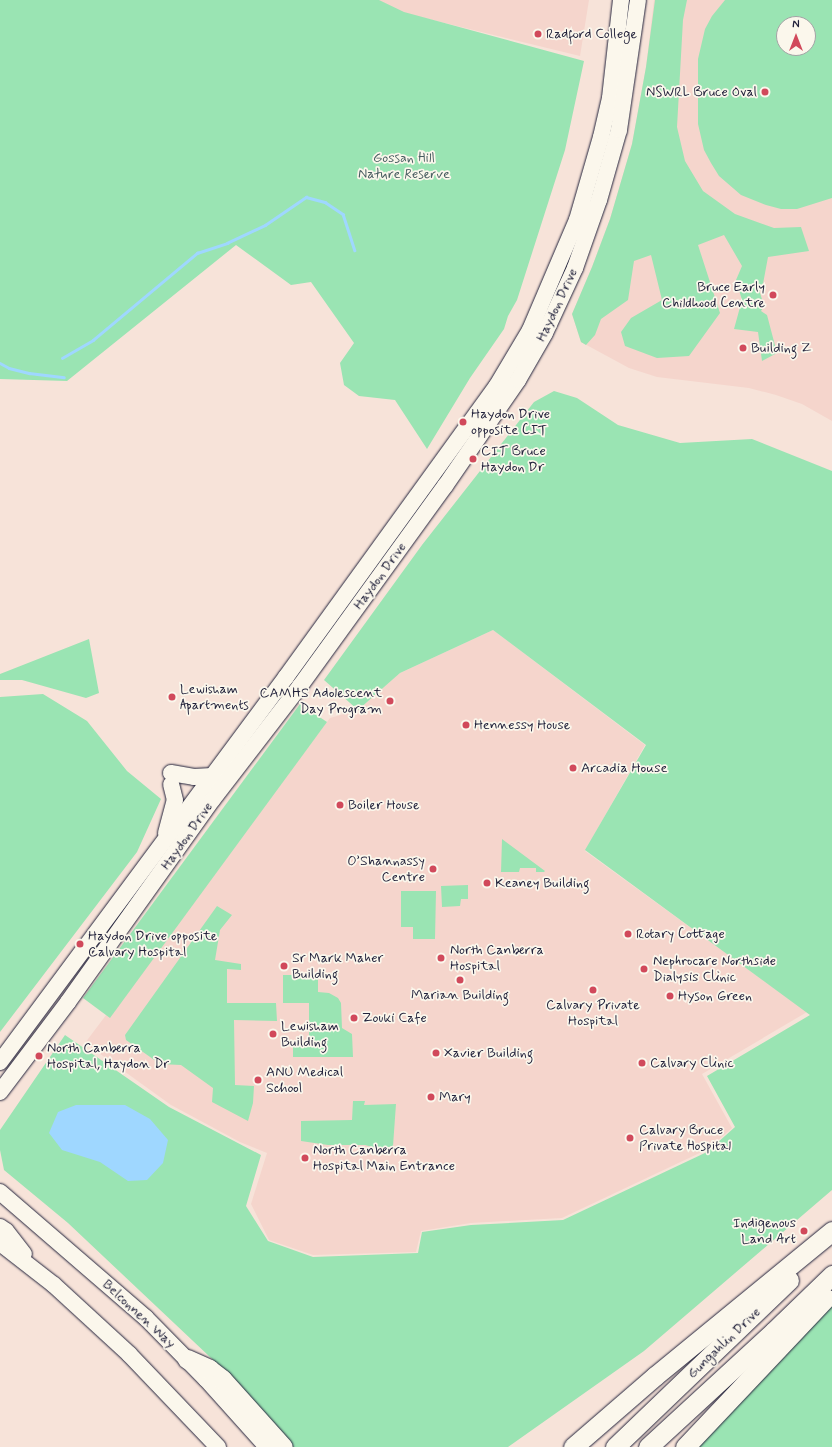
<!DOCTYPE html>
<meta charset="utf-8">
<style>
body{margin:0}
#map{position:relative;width:832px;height:1447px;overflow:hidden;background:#f7e3d9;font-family:Mynerve,sans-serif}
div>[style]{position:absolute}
.built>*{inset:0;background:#f5d5cc}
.green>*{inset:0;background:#9ae4b3}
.water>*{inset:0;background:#9fd7ff}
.stream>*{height:2.5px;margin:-1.25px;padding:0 1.25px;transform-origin:1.25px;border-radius:1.25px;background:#9fd7ff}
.roads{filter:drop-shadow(0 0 1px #22223b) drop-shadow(0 0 1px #22223b)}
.major>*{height:16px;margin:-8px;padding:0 8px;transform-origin:8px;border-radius:8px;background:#fbf7ec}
.highway>*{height:19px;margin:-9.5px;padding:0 9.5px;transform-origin:9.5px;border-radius:9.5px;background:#fbf7ec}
.dots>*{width:11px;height:11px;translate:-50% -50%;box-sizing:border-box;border:2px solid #fbf7ec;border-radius:50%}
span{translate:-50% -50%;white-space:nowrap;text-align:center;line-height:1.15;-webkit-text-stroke:3.5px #fbf7ec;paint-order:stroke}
.poi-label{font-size:14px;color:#22223b}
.left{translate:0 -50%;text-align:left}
.right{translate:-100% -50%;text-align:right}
.park-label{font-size:14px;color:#465c5f}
.street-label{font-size:14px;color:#22223b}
.north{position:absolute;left:776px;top:16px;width:40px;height:40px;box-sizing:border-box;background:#fbf7ec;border:1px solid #a4a2a5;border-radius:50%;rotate:0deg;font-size:11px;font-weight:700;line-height:16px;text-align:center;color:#22223b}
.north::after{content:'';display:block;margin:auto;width:14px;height:18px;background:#d1495b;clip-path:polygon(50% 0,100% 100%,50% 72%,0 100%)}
</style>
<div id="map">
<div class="built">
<i style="clip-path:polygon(378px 0,589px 0,580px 56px,404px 13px)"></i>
<i style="clip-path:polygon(evenodd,654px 0,832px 0,832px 421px,802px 404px,776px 395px,749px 388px,657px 377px,629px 368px,581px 342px,572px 314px,592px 267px,610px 219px,632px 144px,646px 67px,654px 0,784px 24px,808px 24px,808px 48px,784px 48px,784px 24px)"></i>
<i style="clip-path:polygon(493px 630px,645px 745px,585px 851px,807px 1012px,702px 1074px,732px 1128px,708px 1149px,562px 1218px,471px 1223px,421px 1231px,416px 1252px,313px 1255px,269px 1240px,251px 1204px,267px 1153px,240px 1142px,171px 1105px,85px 1043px,330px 718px,358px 710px,400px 673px)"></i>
</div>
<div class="green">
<i style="clip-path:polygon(0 0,379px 0,404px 12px,584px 61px,565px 150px,517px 300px,508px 316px,504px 329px,470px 378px,427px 449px,395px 400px,359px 396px,344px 385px,340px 363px,354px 343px,311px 282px,291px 285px,236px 245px,67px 381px,0 379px)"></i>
<i style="clip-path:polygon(655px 0,687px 0,683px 20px,677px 127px,685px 161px,703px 191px,735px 214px,774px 228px,801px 227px,809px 251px,768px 257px,763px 284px,758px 286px,764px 306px,761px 311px,767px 315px,777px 353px,762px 361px,758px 332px,734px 329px,742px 300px,736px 280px,742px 266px,724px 235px,698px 245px,720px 313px,689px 356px,657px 358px,625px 346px,621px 332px,631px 318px,662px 300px,651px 255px,634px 261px,628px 300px,601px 319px,595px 335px,586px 345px,581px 342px,572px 314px,592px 267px,610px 219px,632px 144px,646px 67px)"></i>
<i style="clip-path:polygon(evenodd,725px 0,832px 0,832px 198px,797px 209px,781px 209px,766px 205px,741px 195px,719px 176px,711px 163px,704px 150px,698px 124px,698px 59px,705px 29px,712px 16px,725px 0,784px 24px,808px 24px,808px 48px,784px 48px,784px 24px)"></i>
<i style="clip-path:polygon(554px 391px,577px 398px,618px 425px,680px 443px,752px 439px,832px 471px,832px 1190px,644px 1351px,508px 1447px,293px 1447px,228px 1374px,68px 1223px,4px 1170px,0 1150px,0 1130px,65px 1035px,169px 1107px,261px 1155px,246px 1206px,268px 1241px,313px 1257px,418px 1253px,422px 1232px,471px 1225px,563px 1220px,707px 1152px,735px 1127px,707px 1076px,810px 1015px,585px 850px,646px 745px,493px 630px,400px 673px,358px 710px,324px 680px,422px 545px,534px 402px)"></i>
<i style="clip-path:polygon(89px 639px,99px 693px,86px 698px,22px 680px,0 680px,0 674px)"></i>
<i style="clip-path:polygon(43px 694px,87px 721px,127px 771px,161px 799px,137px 852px,0 1032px,0 697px)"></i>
<i style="clip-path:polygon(300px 704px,327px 722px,110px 1018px,83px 998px)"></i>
<i style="clip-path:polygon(502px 839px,545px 871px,544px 872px,536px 872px,536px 868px,520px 868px,519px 872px,501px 872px)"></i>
<i style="clip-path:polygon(468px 885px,468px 899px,461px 899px,460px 906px,442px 907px,441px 886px)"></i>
<i style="clip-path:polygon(401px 891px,436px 891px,435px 939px,413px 939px,413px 927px,401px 927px)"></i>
<i style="clip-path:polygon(217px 906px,232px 915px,220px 930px,215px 960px,241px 964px,241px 970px,227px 969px,227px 1003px,276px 1003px,277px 1021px,234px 1020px,235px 1085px,254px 1086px,253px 1103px,248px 1121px,212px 1102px,213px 1088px,181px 1065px,160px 1064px,126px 1040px,125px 1035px)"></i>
<i style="clip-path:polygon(283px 975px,318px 975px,318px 992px,329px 993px,338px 998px,341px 1003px,342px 1028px,352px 1034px,353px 1057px,293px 1057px,293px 1046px,309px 1045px,309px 1003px,283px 1003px)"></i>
<i style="clip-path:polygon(353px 1101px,365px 1101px,364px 1105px,396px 1104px,393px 1146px,380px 1149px,365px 1145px,328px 1145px,301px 1141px,301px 1121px,352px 1120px)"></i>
<i style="clip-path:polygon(832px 1301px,832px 1447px,694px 1447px)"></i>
</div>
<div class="water">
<i style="clip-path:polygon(76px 1105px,125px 1105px,150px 1119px,168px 1140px,163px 1163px,147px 1180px,128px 1181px,100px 1162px,62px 1150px,49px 1133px,58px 1112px)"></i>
</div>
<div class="stream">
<i style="left:62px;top:358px;width:36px;rotate:-30deg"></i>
<i style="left:93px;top:340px;width:136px;rotate:-39.9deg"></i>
<i style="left:197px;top:253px;width:32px;rotate:-18deg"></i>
<i style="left:227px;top:243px;width:42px;rotate:-25.3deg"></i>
<i style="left:265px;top:225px;width:50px;rotate:-34.3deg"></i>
<i style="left:306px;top:197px;width:20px;rotate:15deg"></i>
<i style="left:325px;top:202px;width:22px;rotate:34deg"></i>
<i style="left:343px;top:214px;width:38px;rotate:72deg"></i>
<i style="left:0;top:363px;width:10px;rotate:29deg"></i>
<i style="left:9px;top:368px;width:21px;rotate:14deg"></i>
<i style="left:29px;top:373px;width:35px;rotate:7deg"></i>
</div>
<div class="roads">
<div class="major">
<i style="left:171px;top:773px;width:23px;rotate:10deg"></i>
<i style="left:194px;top:777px;width:18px;rotate:-3deg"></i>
<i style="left:166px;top:833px;width:34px;rotate:-75deg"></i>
<i style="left:175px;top:800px;width:16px;rotate:-104deg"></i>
<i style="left:0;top:1062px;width:480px;rotate:-53.4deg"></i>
<i style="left:286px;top:677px;width:358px;rotate:-54.1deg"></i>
<i style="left:496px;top:387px;width:66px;rotate:-59.2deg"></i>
<i style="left:530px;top:330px;width:120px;rotate:-66.9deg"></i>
<i style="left:577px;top:220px;width:86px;rotate:-73.9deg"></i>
<i style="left:601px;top:137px;width:40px;rotate:-77deg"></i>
<i style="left:610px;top:98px;width:99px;rotate:-83.6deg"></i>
<i style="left:0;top:1092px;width:113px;rotate:-52.9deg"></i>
<i style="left:68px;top:1002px;width:249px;rotate:-54.5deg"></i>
<i style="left:213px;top:799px;width:143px;rotate:-52.4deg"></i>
<i style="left:300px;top:686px;width:247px;rotate:-54.1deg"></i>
<i style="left:445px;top:486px;width:129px;rotate:-55.4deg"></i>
<i style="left:518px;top:380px;width:54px;rotate:-60.1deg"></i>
<i style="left:545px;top:333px;width:72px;rotate:-65.2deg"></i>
<i style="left:575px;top:268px;width:72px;rotate:-70.6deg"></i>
<i style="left:599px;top:200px;width:73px;rotate:-74.1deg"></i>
<i style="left:619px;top:130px;width:131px;rotate:-81.7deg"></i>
<i style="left:0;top:1192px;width:193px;rotate:40.8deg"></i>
<i style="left:146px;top:1318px;width:86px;rotate:45.5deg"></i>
<i style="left:206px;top:1379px;width:91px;rotate:48.1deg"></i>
<i style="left:0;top:1227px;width:7px;rotate:34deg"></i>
<i style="left:6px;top:1231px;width:29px;rotate:52deg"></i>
<i style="left:0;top:1243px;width:68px;rotate:37.9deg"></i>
<i style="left:54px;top:1285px;width:102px;rotate:42.6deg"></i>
<i style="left:129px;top:1354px;width:129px;rotate:46.3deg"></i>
</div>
<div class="highway">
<i style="left:187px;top:1359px;width:24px;rotate:24deg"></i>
<i style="left:209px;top:1369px;width:16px;rotate:38deg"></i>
<i style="left:222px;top:1379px;width:91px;rotate:48.1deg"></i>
<i style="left:573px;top:1447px;width:108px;rotate:-40.9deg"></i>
<i style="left:655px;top:1376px;width:229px;rotate:-39.3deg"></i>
<i style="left:615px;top:1447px;width:241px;rotate:-43.8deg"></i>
<i style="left:648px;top:1447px;width:171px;rotate:-42.6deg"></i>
<i style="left:774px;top:1331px;width:81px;rotate:-44deg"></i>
<i style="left:685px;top:1447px;width:205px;rotate:-46.6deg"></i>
</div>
</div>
<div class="dots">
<i style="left:538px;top:34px;background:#d1495b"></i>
<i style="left:765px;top:92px;background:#d1495b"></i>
<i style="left:773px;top:295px;background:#d1495b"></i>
<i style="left:743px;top:348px;background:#d1495b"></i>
<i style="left:463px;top:422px;background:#d1495b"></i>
<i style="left:473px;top:459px;background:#d1495b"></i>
<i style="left:172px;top:697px;background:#d1495b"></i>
<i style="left:390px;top:701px;background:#d1495b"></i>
<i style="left:466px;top:725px;background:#d1495b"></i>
<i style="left:573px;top:768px;background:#d1495b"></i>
<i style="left:340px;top:805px;background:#d1495b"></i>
<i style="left:433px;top:869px;background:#d1495b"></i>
<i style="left:487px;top:883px;background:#d1495b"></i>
<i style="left:628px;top:934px;background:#d1495b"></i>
<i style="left:80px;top:944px;background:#d1495b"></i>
<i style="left:441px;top:958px;background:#d1495b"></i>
<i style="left:284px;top:966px;background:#d1495b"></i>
<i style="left:644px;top:969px;background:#d1495b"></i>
<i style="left:460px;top:980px;background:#d1495b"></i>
<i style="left:593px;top:990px;background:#d1495b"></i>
<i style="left:670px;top:996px;background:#d1495b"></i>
<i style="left:354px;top:1018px;background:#d1495b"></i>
<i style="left:273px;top:1034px;background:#d1495b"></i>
<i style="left:436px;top:1053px;background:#d1495b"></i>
<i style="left:39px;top:1056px;background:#d1495b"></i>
<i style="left:642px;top:1063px;background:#d1495b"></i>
<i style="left:258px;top:1080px;background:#d1495b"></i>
<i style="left:431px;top:1097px;background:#d1495b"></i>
<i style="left:630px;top:1138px;background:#d1495b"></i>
<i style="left:305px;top:1158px;background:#d1495b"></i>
<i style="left:804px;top:1231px;background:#d1495b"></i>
</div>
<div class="poi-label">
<span class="left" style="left:546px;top:34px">Radford College</span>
<span class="right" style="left:757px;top:92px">NSWRL Bruce Oval</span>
<span class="right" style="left:765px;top:295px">Bruce Early<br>Childhood Centre</span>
<span class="left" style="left:751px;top:348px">Building Z</span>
<span class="left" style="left:471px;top:422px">Haydon Drive<br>opposite CIT</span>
<span class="left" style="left:481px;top:459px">CIT Bruce<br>Haydon Dr</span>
<span class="left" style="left:180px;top:697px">Lewisham<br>Apartments</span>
<span class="right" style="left:382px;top:701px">CAMHS Adolescent<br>Day Program</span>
<span class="left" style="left:474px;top:725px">Hennessy House</span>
<span class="left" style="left:581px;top:768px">Arcadia House</span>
<span class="left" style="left:348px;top:805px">Boiler House</span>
<span class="right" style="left:425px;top:869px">O’Shannassy<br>Centre</span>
<span class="left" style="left:495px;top:883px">Keaney Building</span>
<span class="left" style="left:636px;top:934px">Rotary Cottage</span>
<span class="left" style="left:88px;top:944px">Haydon Drive opposite<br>Calvary Hospital</span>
<span class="left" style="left:450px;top:958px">North Canberra<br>Hospital</span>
<span class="left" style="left:292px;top:966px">Sr Mark Maher<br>Building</span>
<span class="left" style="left:653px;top:969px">Nephrocare Northside<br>Dialysis Clinic</span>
<span style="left:460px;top:995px">Marian Building</span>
<span class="left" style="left:678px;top:996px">Hyson Green</span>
<span style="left:593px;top:1013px">Calvary Private<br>Hospital</span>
<span class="left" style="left:362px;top:1018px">Zouki Cafe</span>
<span class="left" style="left:281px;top:1034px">Lewisham<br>Building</span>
<span class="left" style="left:47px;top:1056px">North Canberra<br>Hospital, Haydon Dr</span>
<span class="left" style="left:444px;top:1053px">Xavier Building</span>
<span class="left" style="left:650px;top:1063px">Calvary Clinic</span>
<span class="left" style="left:266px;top:1080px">ANU Medical<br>School</span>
<span class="left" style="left:439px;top:1097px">Mary</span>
<span class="left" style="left:639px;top:1138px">Calvary Bruce<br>Private Hospital</span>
<span class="left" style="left:313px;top:1158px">North Canberra<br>Hospital Main Entrance</span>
<span class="right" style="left:796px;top:1231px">Indigenous<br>Land Art</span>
</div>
<div class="park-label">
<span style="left:404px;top:166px">Gossan Hill<br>Nature Reserve</span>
</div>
<div class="street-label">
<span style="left:557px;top:305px;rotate:-65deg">Haydon Drive</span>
<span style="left:380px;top:576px;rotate:-54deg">Haydon Drive</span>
<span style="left:187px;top:836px;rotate:-55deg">Haydon Drive</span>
<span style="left:139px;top:1314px;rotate:43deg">Belconnen Way</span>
<span style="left:724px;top:1343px;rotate:-44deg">Gungahlin Drive</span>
</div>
<div class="north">N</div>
</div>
